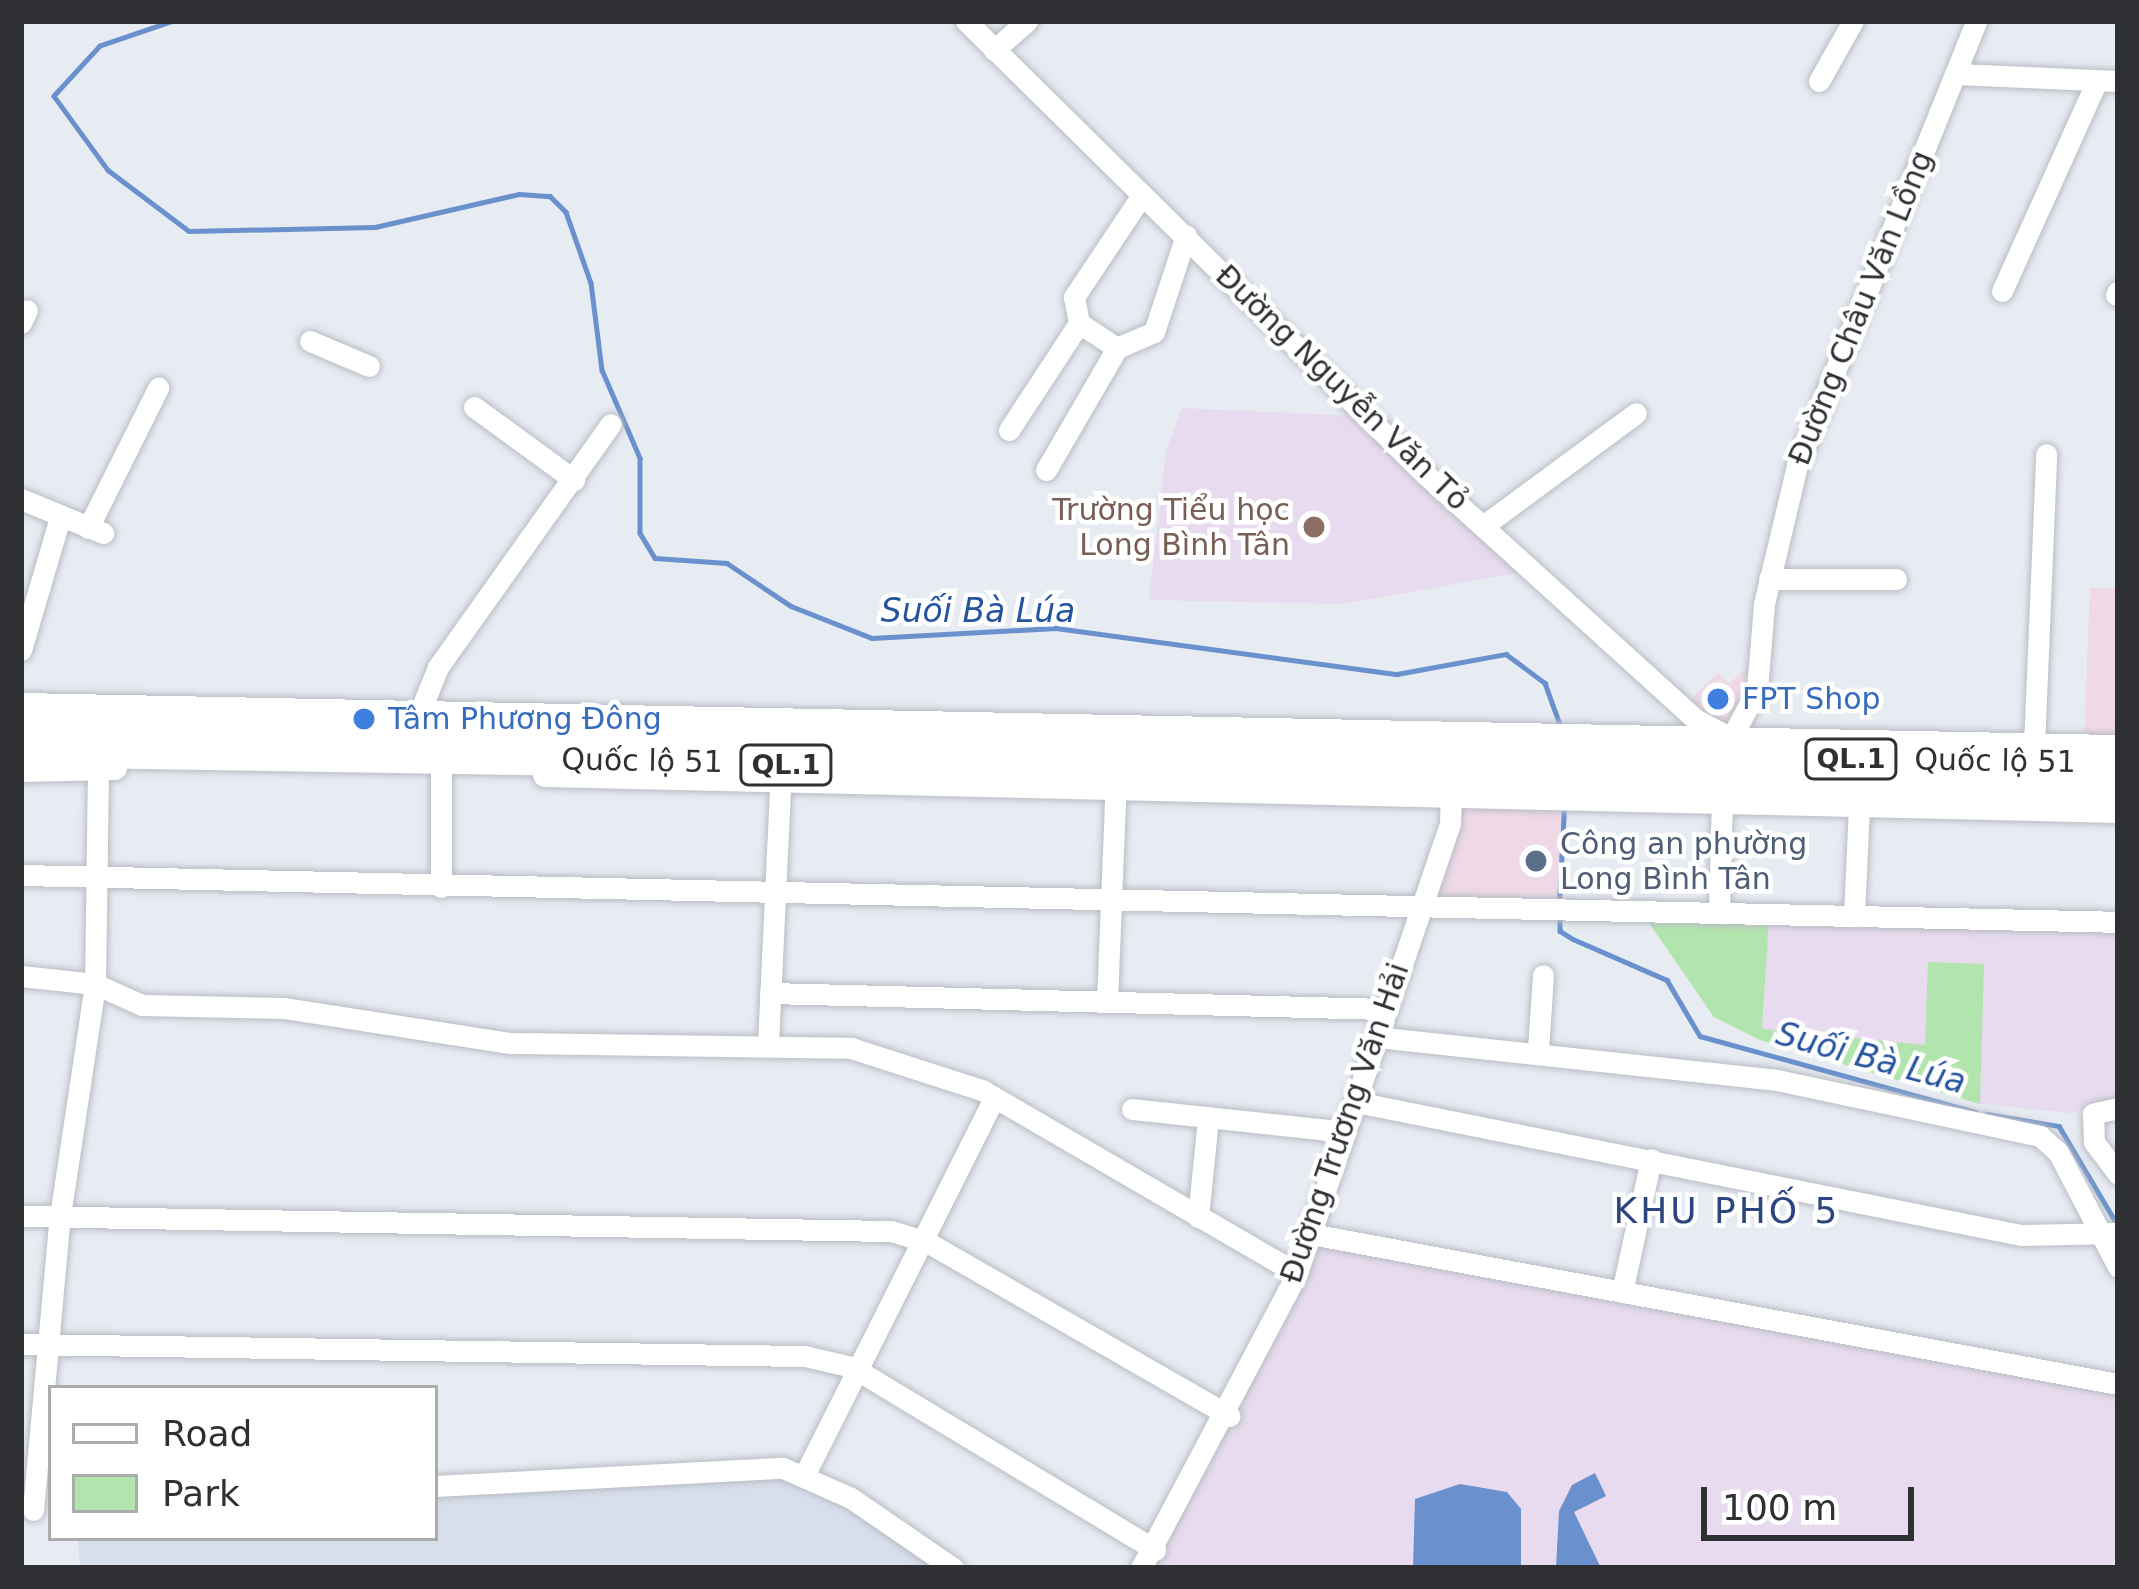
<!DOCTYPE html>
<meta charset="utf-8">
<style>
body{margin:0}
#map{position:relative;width:2139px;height:1589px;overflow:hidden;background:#e7ebf2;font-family:"DejaVu Sans",sans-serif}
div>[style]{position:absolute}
.commercial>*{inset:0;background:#efd9e7}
.built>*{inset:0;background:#d8dfec}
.education>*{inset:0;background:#e8dbef}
.green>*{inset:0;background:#b2e5ad}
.water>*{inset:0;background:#6a90cd}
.stream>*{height:4.5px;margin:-2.25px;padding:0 2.25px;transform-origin:2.25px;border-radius:2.25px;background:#6a90cd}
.roads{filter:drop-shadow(0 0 3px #b9bdc4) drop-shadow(0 0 3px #b9bdc4)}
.minor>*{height:21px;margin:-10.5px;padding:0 10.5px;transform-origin:10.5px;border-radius:10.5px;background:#fff}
.major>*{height:24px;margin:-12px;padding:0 12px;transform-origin:12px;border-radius:12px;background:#fff}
.highway>*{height:30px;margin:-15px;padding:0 15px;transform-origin:15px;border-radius:15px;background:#fff}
.dots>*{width:33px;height:33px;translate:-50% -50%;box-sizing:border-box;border:6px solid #fff;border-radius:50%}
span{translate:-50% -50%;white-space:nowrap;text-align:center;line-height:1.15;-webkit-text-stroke:9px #fff;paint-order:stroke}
.shield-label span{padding:3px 9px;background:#fff;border:3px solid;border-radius:9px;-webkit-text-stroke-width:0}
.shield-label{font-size:27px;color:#2f3033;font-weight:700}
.street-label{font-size:30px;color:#2f3033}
.education-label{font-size:30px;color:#785e54}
.right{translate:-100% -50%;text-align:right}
.shop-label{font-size:30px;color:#366cbe}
.left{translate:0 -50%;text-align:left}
.service-label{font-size:30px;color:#4e5e75}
.water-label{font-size:33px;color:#25549e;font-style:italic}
.quarter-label{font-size:36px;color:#2d457e;letter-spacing:3px}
.frame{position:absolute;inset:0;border:24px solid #2f3033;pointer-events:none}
.legend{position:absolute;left:48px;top:1385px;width:390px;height:156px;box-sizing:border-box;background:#fff;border:3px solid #acacad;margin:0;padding:15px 21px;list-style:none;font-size:36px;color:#2f3033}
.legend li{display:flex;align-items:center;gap:24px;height:60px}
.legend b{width:60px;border:3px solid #acacad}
.scale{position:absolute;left:1701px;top:1487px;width:213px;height:54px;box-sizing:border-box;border:6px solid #2f3033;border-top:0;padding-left:15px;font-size:36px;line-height:42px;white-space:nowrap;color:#2f3033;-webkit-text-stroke:9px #fff;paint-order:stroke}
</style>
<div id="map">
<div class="commercial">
<i style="clip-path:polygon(2090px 588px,2118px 588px,2118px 739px,2084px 738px)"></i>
<i style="clip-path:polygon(1750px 666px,1729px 728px,1688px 701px,1718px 673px,1729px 683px)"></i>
<i style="clip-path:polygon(1456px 802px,1564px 803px,1559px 904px,1425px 904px)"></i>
</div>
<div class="built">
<i style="clip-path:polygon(804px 1477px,944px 1568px,80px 1568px,78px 1538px,435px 1538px,435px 1491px)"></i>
</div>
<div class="education">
<i style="clip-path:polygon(1182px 408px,1356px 416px,1523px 572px,1342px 604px,1149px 600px,1166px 451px)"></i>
<i style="clip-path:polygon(1645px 917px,2118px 927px,2118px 1103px,2071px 1113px,1980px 1104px,1714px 1017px)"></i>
<i style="clip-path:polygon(1314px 1240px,2118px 1389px,2118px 1568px,1147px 1568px,1233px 1418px)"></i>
</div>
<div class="green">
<i style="clip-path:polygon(1645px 917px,1769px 920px,1762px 1029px,1925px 1045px,1928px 962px,1984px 964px,1980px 1104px,1760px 1040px,1714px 1017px)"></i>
</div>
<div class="water">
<i style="clip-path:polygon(1595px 1473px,1606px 1496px,1574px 1512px,1601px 1568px,1556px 1568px,1559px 1511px,1572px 1485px)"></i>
<i style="clip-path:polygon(1460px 1484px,1507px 1492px,1521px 1509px,1521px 1568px,1413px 1568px,1415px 1499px)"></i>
</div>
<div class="stream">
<i style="left:173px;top:21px;width:77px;rotate:161.1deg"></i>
<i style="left:100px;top:46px;width:68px;rotate:132.6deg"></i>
<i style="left:54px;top:96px;width:92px;rotate:53.9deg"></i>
<i style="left:108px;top:170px;width:101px;rotate:37deg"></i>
<i style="left:189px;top:231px;width:186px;rotate:-1.2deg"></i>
<i style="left:375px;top:227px;width:148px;rotate:-12.9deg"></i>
<i style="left:519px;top:194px;width:31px;rotate:4deg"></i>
<i style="left:550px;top:196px;width:23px;rotate:45deg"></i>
<i style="left:566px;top:212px;width:75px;rotate:70.6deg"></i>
<i style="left:591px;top:283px;width:88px;rotate:82.8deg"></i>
<i style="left:602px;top:370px;width:96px;rotate:66.6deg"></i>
<i style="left:640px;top:458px;width:75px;rotate:90deg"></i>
<i style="left:640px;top:533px;width:29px;rotate:59deg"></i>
<i style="left:655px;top:558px;width:72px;rotate:4deg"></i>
<i style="left:727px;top:563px;width:77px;rotate:33.9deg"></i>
<i style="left:791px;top:606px;width:87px;rotate:21.6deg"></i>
<i style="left:872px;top:638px;width:184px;rotate:-3.1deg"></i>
<i style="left:1056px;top:628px;width:344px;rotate:7.7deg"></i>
<i style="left:1397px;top:674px;width:111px;rotate:-10.4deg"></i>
<i style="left:1506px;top:654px;width:49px;rotate:36.6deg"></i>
<i style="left:1545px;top:683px;width:50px;rotate:70.1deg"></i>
<i style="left:1559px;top:903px;width:96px;rotate:-87deg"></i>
<i style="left:1560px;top:915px;width:16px;rotate:90deg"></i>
<i style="left:1560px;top:931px;width:15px;rotate:32deg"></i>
<i style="left:1573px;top:939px;width:103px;rotate:23.6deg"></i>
<i style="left:1667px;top:980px;width:65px;rotate:59.5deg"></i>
<i style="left:1700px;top:1036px;width:286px;rotate:15.4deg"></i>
<i style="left:1987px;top:1114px;width:73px;rotate:9.5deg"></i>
<i style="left:2059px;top:1126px;width:114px;rotate:59.4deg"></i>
</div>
<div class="roads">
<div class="minor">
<i style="left:966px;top:21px;width:645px;rotate:44.62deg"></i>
<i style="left:1425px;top:474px;width:365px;rotate:42.2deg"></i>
<i style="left:1695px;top:719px;width:41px;rotate:27.8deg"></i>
<i style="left:1731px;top:738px;width:55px;rotate:-61.6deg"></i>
<i style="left:1757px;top:690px;width:86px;rotate:-85.3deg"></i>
<i style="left:1764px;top:604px;width:143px;rotate:-76.6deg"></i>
<i style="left:1797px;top:465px;width:479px;rotate:-68deg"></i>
<i style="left:994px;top:50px;width:44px;rotate:-41.3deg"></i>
<i style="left:1956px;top:74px;width:162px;rotate:2.5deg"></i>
<i style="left:1819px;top:81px;width:69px;rotate:-60.5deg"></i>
<i style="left:1142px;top:195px;width:123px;rotate:123.7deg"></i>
<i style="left:1074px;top:297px;width:26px;rotate:79deg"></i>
<i style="left:1079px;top:323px;width:45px;rotate:33.3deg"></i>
<i style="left:1117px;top:348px;width:40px;rotate:-23.4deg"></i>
<i style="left:1154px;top:332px;width:102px;rotate:-71.7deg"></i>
<i style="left:2002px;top:291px;width:230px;rotate:-65.7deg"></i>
<i style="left:2116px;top:295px;width:4px;rotate:-63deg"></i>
<i style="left:21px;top:323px;width:14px;rotate:-65deg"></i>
<i style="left:310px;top:341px;width:64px;rotate:23deg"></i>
<i style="left:474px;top:407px;width:124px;rotate:36.1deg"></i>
<i style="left:1009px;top:430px;width:128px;rotate:-56.8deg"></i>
<i style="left:1046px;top:470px;width:141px;rotate:-59.8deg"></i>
<i style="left:21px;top:499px;width:89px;rotate:22.5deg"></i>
<i style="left:1483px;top:526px;width:190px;rotate:-36.4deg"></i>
<i style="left:88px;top:528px;width:157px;rotate:-63.4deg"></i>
<i style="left:1769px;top:579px;width:127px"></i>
<i style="left:21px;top:650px;width:134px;rotate:-73.6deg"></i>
<i style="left:413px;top:729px;width:67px;rotate:-68deg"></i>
<i style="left:438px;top:667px;width:298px;rotate:-54.6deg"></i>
<i style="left:2034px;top:746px;width:292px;rotate:-87.6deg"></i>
<i style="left:441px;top:756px;width:131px;rotate:90deg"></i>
<i style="left:21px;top:875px;width:2098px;rotate:1.28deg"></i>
<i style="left:1719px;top:913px;width:114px;rotate:-88.5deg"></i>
<i style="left:1854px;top:916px;width:112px;rotate:-87.4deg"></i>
<i style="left:21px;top:976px;width:74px;rotate:6.2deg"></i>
<i style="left:95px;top:984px;width:51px;rotate:24.1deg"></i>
<i style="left:142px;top:1005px;width:142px;rotate:1.2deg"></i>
<i style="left:284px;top:1008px;width:230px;rotate:8.8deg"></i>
<i style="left:511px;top:1043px;width:340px;rotate:0.8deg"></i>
<i style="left:851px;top:1048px;width:138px;rotate:17.8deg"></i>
<i style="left:982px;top:1090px;width:364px;rotate:30.2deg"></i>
<i style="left:770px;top:993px;width:614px;rotate:1.49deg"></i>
<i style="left:1107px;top:1001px;width:227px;rotate:-87.7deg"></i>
<i style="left:1376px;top:1037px;width:403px;rotate:6.1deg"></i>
<i style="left:1777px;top:1080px;width:269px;rotate:12deg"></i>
<i style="left:2040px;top:1136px;width:24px;rotate:42deg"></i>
<i style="left:2058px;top:1152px;width:130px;rotate:62.4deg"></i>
<i style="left:768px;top:1044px;width:275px;rotate:-87.3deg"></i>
<i style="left:1538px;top:1049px;width:74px;rotate:-86.1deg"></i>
<i style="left:1356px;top:1102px;width:678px;rotate:11.31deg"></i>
<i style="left:2021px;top:1235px;width:97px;rotate:-1.2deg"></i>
<i style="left:2118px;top:1108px;width:26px;rotate:167deg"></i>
<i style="left:2093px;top:1114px;width:28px;rotate:88deg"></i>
<i style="left:2094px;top:1142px;width:40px;rotate:53deg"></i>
<i style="left:1132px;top:1109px;width:215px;rotate:6.1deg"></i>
<i style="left:21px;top:1216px;width:870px;rotate:0.99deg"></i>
<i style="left:891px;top:1231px;width:38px;rotate:17deg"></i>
<i style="left:927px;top:1242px;width:349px;rotate:29.9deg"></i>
<i style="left:1198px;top:1217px;width:100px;rotate:-84.2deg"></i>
<i style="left:1311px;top:1234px;width:821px;rotate:10.53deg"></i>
<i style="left:1622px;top:1292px;width:136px;rotate:-77.7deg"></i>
<i style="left:21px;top:1344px;width:784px;rotate:0.88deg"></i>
<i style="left:805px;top:1356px;width:48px;rotate:13.2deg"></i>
<i style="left:852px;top:1367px;width:354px;rotate:31.1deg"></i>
<i style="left:806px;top:1472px;width:419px;rotate:-63.3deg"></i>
<i style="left:435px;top:1486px;width:348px;rotate:-3deg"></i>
<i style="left:783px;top:1468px;width:74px;rotate:23.8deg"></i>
<i style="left:851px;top:1498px;width:124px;rotate:34.5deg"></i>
<i style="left:33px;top:1510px;width:295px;rotate:-84.8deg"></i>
<i style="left:60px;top:1216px;width:235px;rotate:-81.4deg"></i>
<i style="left:95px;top:984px;width:217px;rotate:-89.2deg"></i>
<i style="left:1141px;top:1568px;width:334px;rotate:-62.1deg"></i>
<i style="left:1297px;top:1273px;width:475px;rotate:-71.2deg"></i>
<i style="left:1450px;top:823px;width:29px;rotate:-88deg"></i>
</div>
<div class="major">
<i style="left:21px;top:705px;width:2097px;rotate:1.15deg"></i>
<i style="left:21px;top:770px;width:94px;rotate:-1.2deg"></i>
<i style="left:545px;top:775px;width:1573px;rotate:1.31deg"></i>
</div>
<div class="highway">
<i style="left:21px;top:725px;width:2097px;rotate:1.04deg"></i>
<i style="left:21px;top:752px;width:2097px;rotate:0.93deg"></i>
</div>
</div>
<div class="dots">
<i style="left:1314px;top:527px;background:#8d6e63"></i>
<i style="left:1718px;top:699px;background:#3f7fe0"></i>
<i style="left:364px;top:719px;background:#3f7fe0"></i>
<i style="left:1536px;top:861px;background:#5c6f8a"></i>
</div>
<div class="shield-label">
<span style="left:1851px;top:759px">QL.1</span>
<span style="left:786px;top:765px">QL.1</span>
</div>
<div class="street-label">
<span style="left:1861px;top:308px;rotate:-68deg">Đường Châu Văn Lồng</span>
<span style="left:1342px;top:388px;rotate:44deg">Đường Nguyễn Văn Tỏ</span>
<span style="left:642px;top:761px;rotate:1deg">Quốc lộ 51</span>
<span style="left:1995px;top:761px;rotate:1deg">Quốc lộ 51</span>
<span style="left:1345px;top:1123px;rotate:-71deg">Đường Trương Văn Hải</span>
</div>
<div class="education-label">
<span class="right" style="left:1290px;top:527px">Trường Tiểu học<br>Long Bình Tân</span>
</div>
<div class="shop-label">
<span class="left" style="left:1742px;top:699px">FPT Shop</span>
<span class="left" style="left:388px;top:719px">Tâm Phương Đông</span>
</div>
<div class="service-label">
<span class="left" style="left:1560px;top:861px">Công an phường<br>Long Bình Tân</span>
</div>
<div class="water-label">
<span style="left:978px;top:611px">Suối Bà Lúa</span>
<span style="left:1871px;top:1058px;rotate:15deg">Suối Bà Lúa</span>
</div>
<div class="quarter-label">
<span style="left:1727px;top:1211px">KHU PHỐ 5</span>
</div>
<div class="frame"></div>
<ul class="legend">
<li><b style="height:15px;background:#fff"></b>Road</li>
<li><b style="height:33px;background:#b2e5ad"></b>Park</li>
</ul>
<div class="scale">100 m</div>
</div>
